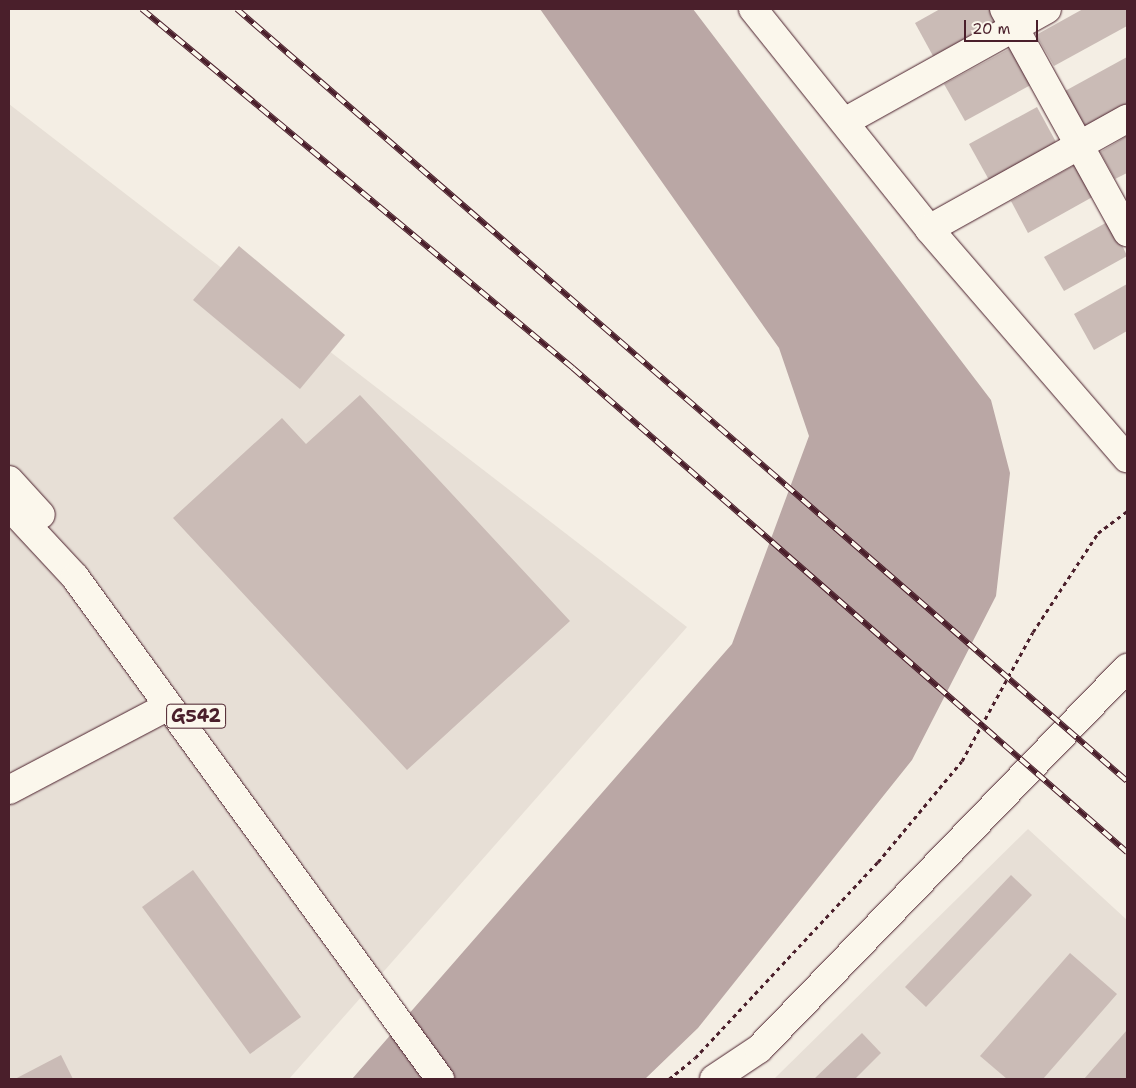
<!DOCTYPE html>
<style>
body{margin:0}
#map{position:relative;width:1136px;height:1088px;overflow:hidden;background:#f4eee4;font-family:"Shantell Sans",sans-serif}
div>[style]{position:absolute}
.built>*{inset:0;background:#e7dfd6}
.water>*{inset:0;background:#baa7a5}
.building>*{inset:0;background:#cabbb6}
.path>*{height:3px;margin-top:-1.5px;transform-origin:0;background:repeating-linear-gradient(90deg,#4a1f2b 0 4px,transparent 0 8px)}
.roads{filter:drop-shadow(0 0 1px #4a1f2b) drop-shadow(0 0 1px #4a1f2b)}
.minor>*{height:28px;margin:-14px;padding:0 14px;transform-origin:14px;border-radius:14px;background:#fbf7ec}
.highway>*{height:28px;margin:-14px;padding:0 14px;transform-origin:14px;border-radius:14px;background:#fbf7ec}
.rail>*{height:5.5px;margin-top:-2.75px;transform-origin:0;background:repeating-linear-gradient(90deg,#fbf7ec 0 11px,#4a1f2b 0 22px);box-sizing:border-box;border-block:1px solid #4a1f2b}
span{translate:-50% -50%;white-space:nowrap;text-align:center;line-height:1.15;-webkit-text-stroke:4.5px #fbf7ec;paint-order:stroke}
.shield-label span{padding:1px 4px;background:#fbf7ec;border:1px solid;border-radius:4px;-webkit-text-stroke-width:0}
.shield-label{font-size:18px;color:#4a1f2b;font-weight:700}
.frame{position:absolute;inset:0;border:10px solid #4a1f2b;pointer-events:none}
.scale{position:absolute;left:964px;top:20px;width:74px;height:22px;box-sizing:border-box;border:2px solid #4a1f2b;border-top:0;padding-left:6px;font-size:15px;line-height:18px;white-space:nowrap;color:#4a1f2b;-webkit-text-stroke:4px #fbf7ec;paint-order:stroke}
</style>
<div id="map">
<div class="built">
<i style="clip-path:polygon(9px 104px,687px 627px,289px 1079px,9px 1079px)"></i>
<i style="clip-path:polygon(1028px 829px,1127px 920px,1127px 1079px,774px 1079px)"></i>
</div>
<div class="water">
<i style="clip-path:polygon(540px 9px,693px 9px,991px 400px,1010px 473px,996px 596px,912px 760px,698px 1028px,645px 1079px,352px 1079px,732px 644px,809px 436px,779px 348px)"></i>
</div>
<div class="building">
<i style="clip-path:polygon(940px 9px,997px 9px,1003px 18px,933px 56px,915px 23px)"></i>
<i style="clip-path:polygon(1083px 9px,1127px 9px,1127px 26px,1054px 66px,1036px 35px)"></i>
<i style="clip-path:polygon(1018px 44px,1038px 81px,965px 121px,944px 84px)"></i>
<i style="clip-path:polygon(1127px 57px,1127px 106px,1086px 129px,1065px 91px)"></i>
<i style="clip-path:polygon(1037px 107px,1056px 142px,989px 180px,969px 144px)"></i>
<i style="clip-path:polygon(1127px 136px,1127px 173px,1115px 179px,1100px 152px)"></i>
<i style="clip-path:polygon(1078px 163px,1096px 195px,1028px 233px,1011px 201px)"></i>
<i style="clip-path:polygon(1111px 220px,1127px 256px,1064px 291px,1044px 257px)"></i>
<i style="clip-path:polygon(239px 246px,345px 335px,300px 389px,193px 300px)"></i>
<i style="clip-path:polygon(1127px 284px,1127px 331px,1094px 350px,1074px 314px)"></i>
<i style="clip-path:polygon(360px 395px,570px 621px,407px 770px,173px 518px,282px 418px,306px 444px)"></i>
<i style="clip-path:polygon(193px 870px,301px 1017px,250px 1054px,142px 907px)"></i>
<i style="clip-path:polygon(1011px 875px,1032px 895px,926px 1007px,905px 987px)"></i>
<i style="clip-path:polygon(1070px 953px,1117px 994px,1043px 1079px,1007px 1079px,980px 1056px)"></i>
<i style="clip-path:polygon(1127px 1030px,1127px 1079px,1084px 1079px)"></i>
<i style="clip-path:polygon(862px 1033px,881px 1053px,855px 1079px,814px 1079px)"></i>
<i style="clip-path:polygon(61px 1055px,73px 1079px,15px 1079px)"></i>
</div>
<div class="path">
<i style="left:669px;top:1079px;width:33px;rotate:-39deg"></i>
<i style="left:695px;top:1058px;width:268px;rotate:-47deg"></i>
<i style="left:878px;top:862px;width:131px;rotate:-50.3deg"></i>
<i style="left:962px;top:761px;width:147px;rotate:-61.2deg"></i>
<i style="left:1033px;top:632px;width:118px;rotate:-56.7deg"></i>
<i style="left:1098px;top:533px;width:36px;rotate:-37deg"></i>
</div>
<div class="roads">
<div class="minor">
<i style="left:753px;top:9px;width:282px;rotate:51.3deg"></i>
<i style="left:929px;top:229px;width:303px;rotate:49.2deg"></i>
<i style="left:1004px;top:9px;width:255px;rotate:61.1deg"></i>
<i style="left:846px;top:121px;width:230px;rotate:-29.1deg"></i>
<i style="left:929px;top:229px;width:227px;rotate:-29.1deg"></i>
<i style="left:9px;top:790px;width:180px;rotate:-27.8deg"></i>
<i style="left:714px;top:1079px;width:54px;rotate:-33.7deg"></i>
<i style="left:759px;top:1049px;width:530px;rotate:-45.99deg"></i>
</div>
<div class="highway">
<i style="left:9px;top:480px;width:47px;rotate:47.6deg"></i>
<i style="left:9px;top:506px;width:97px;rotate:47.1deg"></i>
<i style="left:75px;top:577px;width:621px;rotate:53.98deg"></i>
</div>
</div>
<div class="rail">
<i style="left:142px;top:9px;width:561px;rotate:39.79deg"></i>
<i style="left:573px;top:368px;width:736px;rotate:41.14deg"></i>
<i style="left:237px;top:9px;width:1178px;rotate:40.94deg"></i>
</div>
<div class="shield-label">
<span style="left:196px;top:716px">G542</span>
</div>
<div class="frame"></div>
<div class="scale">20 m</div>
</div>
